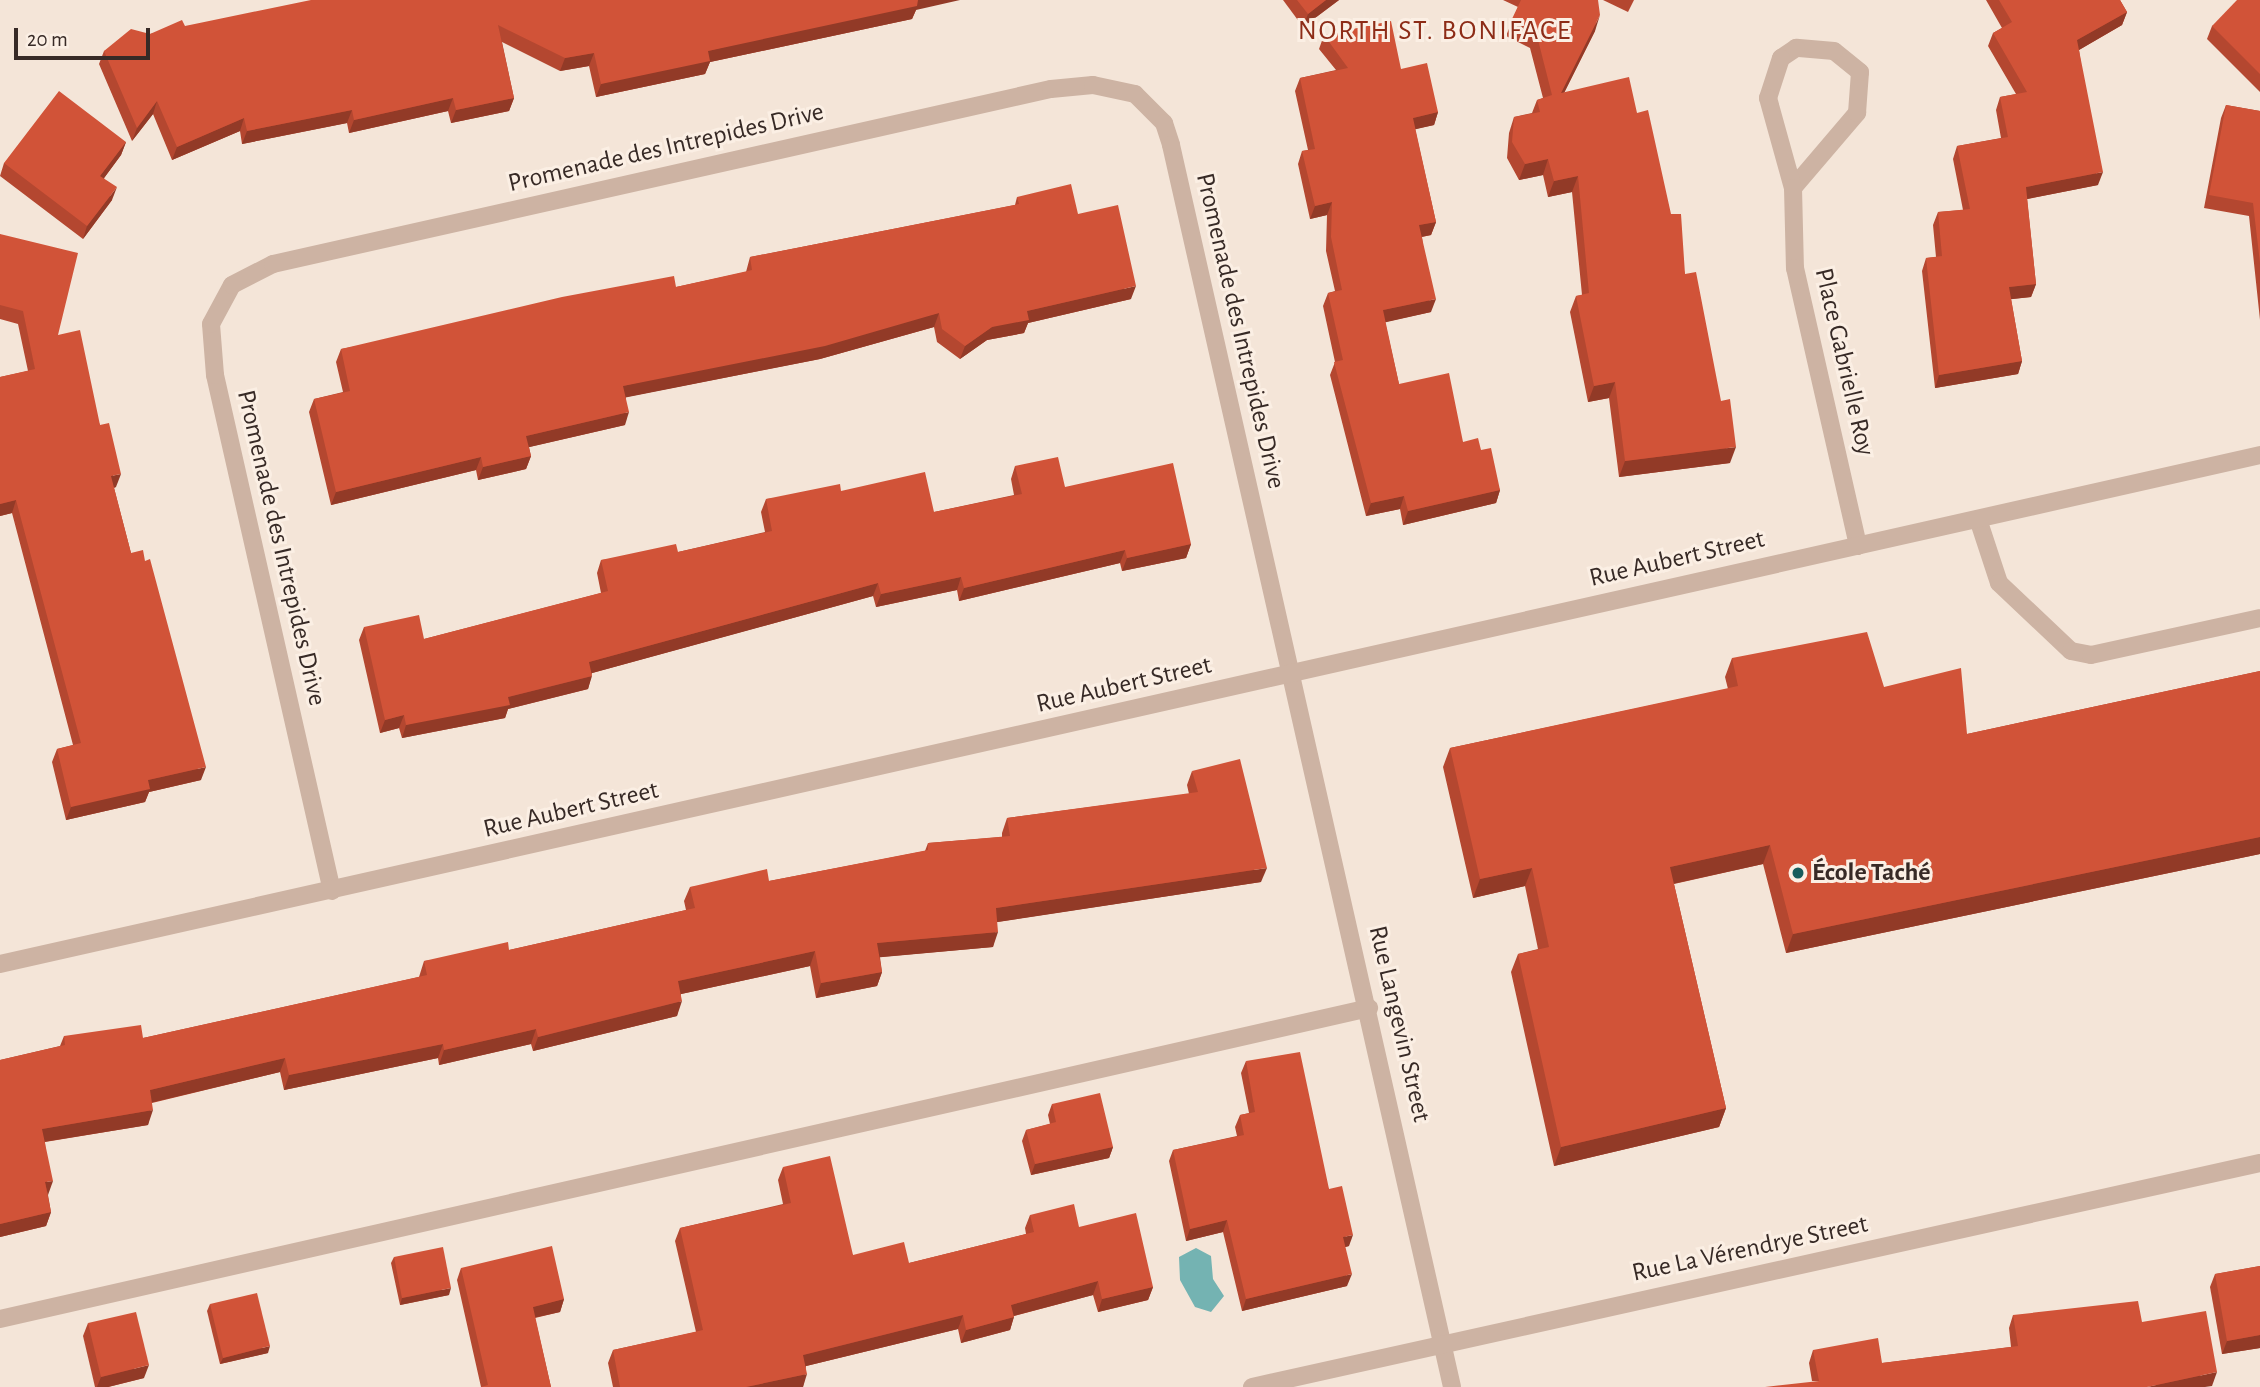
<!DOCTYPE html>
<meta charset="utf-8">
<style>
body{margin:0}
#map{position:relative;width:2260px;height:1387px;overflow:hidden;background:#f4e5d8;font-family:"Alegreya Sans",sans-serif}
div>[style]{position:absolute}
.water>*{inset:0;background:#74b3b2}
.service>*{height:18px;margin:-9px;padding:0 9px;transform-origin:9px;border-radius:9px;background:#cdb3a3}
.minor>*{height:18px;margin:-9px;padding:0 9px;transform-origin:9px;border-radius:9px;background:#cdb3a3}
.wall>*{inset:0;background:#b44730}
.shaded-wall>*{inset:0;background:#923a27}
.building>*{inset:0;background:#d15338}
.dots>*{width:19px;height:19px;translate:-50% -50%;box-sizing:border-box;border:4px solid #fbefe4;border-radius:50%}
span{translate:-50% -50%;white-space:nowrap;text-align:center;line-height:1.15;-webkit-text-stroke:6px #fbefe4;paint-order:stroke}
.street-label{font-size:26px;color:#372a26}
.poi-label{font-size:26px;color:#372a26;font-weight:700}
.left{translate:0 -50%;text-align:left}
.neighbourhood-label{font-size:28px;color:#8d2c17;letter-spacing:2px}
.scale{position:absolute;left:14px;top:28px;width:136px;height:32px;box-sizing:border-box;border:4px solid #372a26;border-top:0;padding-left:9px;font-size:21px;line-height:24px;white-space:nowrap;color:#372a26;-webkit-text-stroke:5px #fbefe4;paint-order:stroke}
</style>
<div id="map">
<div class="water">
<i style="clip-path:polygon(1196px 1248px,1211px 1256px,1213px 1279px,1224px 1296px,1211px 1312px,1195px 1307px,1180px 1280px,1179px 1257px)"></i>
</div>
<div class="service">
<i style="left:1978px;top:519px;width:67px;rotate:71.8deg"></i>
<i style="left:1999px;top:583px;width:99px;rotate:43.4deg"></i>
<i style="left:2071px;top:651px;width:20px;rotate:11deg"></i>
<i style="left:2091px;top:655px;width:173px;rotate:-12.3deg"></i>
<i style="left:0;top:1319px;width:1404px;rotate:-12.8deg"></i>
</div>
<div class="minor">
<i style="left:1793px;top:188px;width:99px;rotate:-49.5deg"></i>
<i style="left:1857px;top:113px;width:41px;rotate:-85.8deg"></i>
<i style="left:1860px;top:72px;width:33px;rotate:-141deg"></i>
<i style="left:1834px;top:51px;width:38px;rotate:-175deg"></i>
<i style="left:1796px;top:48px;width:18px;rotate:146deg"></i>
<i style="left:1781px;top:58px;width:42px;rotate:108deg"></i>
<i style="left:1768px;top:98px;width:93px;rotate:74.5deg"></i>
<i style="left:1793px;top:188px;width:80px;rotate:88.6deg"></i>
<i style="left:1795px;top:268px;width:285px;rotate:77.2deg"></i>
<i style="left:332px;top:891px;width:529px;rotate:-102.78deg"></i>
<i style="left:215px;top:375px;width:51px;rotate:-94.5deg"></i>
<i style="left:211px;top:324px;width:44px;rotate:-61.7deg"></i>
<i style="left:232px;top:285px;width:46px;rotate:-27.1deg"></i>
<i style="left:273px;top:264px;width:797px;rotate:-12.68deg"></i>
<i style="left:1051px;top:89px;width:42px;rotate:-5.4deg"></i>
<i style="left:1093px;top:85px;width:43px;rotate:12.1deg"></i>
<i style="left:1135px;top:94px;width:41px;rotate:45deg"></i>
<i style="left:1164px;top:123px;width:23px;rotate:72deg"></i>
<i style="left:1171px;top:145px;width:1273px;rotate:77.25deg"></i>
<i style="left:0;top:964px;width:2317px;rotate:-12.69deg"></i>
<i style="left:1252px;top:1387px;width:1033px;rotate:-12.53deg"></i>
</div>
<div class="wall">
<i style="clip-path:polygon(1283px 0,1339px 0,1303px 27px)"></i>
<i style="clip-path:polygon(1503px 0,1598px 0,1595px 31px,1564px 93px,1637px 113px,1685px 274px,1730px 463px,1619px 477px,1609px 398px,1588px 402px,1570px 312px,1576px 296px,1582px 295px,1572px 192px,1548px 197px,1543px 175px,1519px 180px,1507px 158px,1509px 133px,1514px 117px,1532px 113px,1537px 100px,1543px 98px,1530px 48px,1506px 36px,1518px 7px)"></i>
<i style="clip-path:polygon(1603px 0,1634px 0,1628px 12px)"></i>
<i style="clip-path:polygon(1986px 0,2120px 0,2127px 12px,2122px 25px,2079px 50px,2098px 185px,2027px 199px,2036px 284px,2031px 297px,2011px 299px,2022px 361px,2018px 374px,1935px 388px,1922px 271px,1926px 258px,1936px 257px,1933px 225px,1938px 212px,1963px 210px,1953px 159px,1957px 146px,2001px 138px,1996px 110px,2000px 97px,2016px 94px,1988px 46px,1993px 33px,2002px 28px)"></i>
<i style="clip-path:polygon(2260px 0,2260px 92px,2207px 39px,2212px 26px)"></i>
<i style="clip-path:polygon(916px 10px,912px 19px,710px 62px,705px 74px,596px 97px,589px 66px,560px 71px,502px 42px,514px 98px,509px 111px,451px 123px,448px 111px,349px 133px,347px 123px,242px 144px,240px 131px,172px 160px,153px 114px,132px 141px,99px 64px,104px 51px,150px 34px,185px 26px)"></i>
<i style="clip-path:polygon(1324px 35px,1401px 69px,1438px 112px,1434px 125px,1415px 129px,1436px 222px,1431px 235px,1422px 237px,1431px 312px,1385px 322px,1399px 384px,1463px 442px,1481px 450px,1500px 490px,1496px 503px,1403px 525px,1400px 509px,1366px 516px,1330px 375px,1335px 362px,1323px 306px,1328px 293px,1335px 291px,1326px 251px,1327px 215px,1310px 219px,1298px 164px,1302px 151px,1308px 150px,1295px 91px,1300px 78px,1336px 70px,1319px 49px)"></i>
<i style="clip-path:polygon(2226px 105px,2260px 111px,2260px 320px,2249px 216px,2204px 208px,2221px 118px)"></i>
<i style="clip-path:polygon(126px 142px,121px 155px,104px 178px,112px 200px,83px 239px,0 176px,4px 163px)"></i>
<i style="clip-path:polygon(1017px 197px,1078px 214px,1131px 299px,1028px 323px,1024px 333px,987px 340px,960px 359px,937px 342px,934px 327px,820px 359px,626px 397px,625px 425px,529px 447px,531px 456px,526px 469px,478px 480px,476px 470px,331px 505px,309px 412px,314px 399px,343px 392px,336px 362px,341px 349px,676px 287px,746px 272px,750px 257px,1015px 205px)"></i>
<i style="clip-path:polygon(0 234px,58px 335px,100px 425px,116px 487px,114px 488px,131px 553px,201px 780px,149px 792px,145px 802px,66px 820px,52px 762px,57px 749px,73px 745px,12px 513px,0 516px,0 377px,28px 371px,18px 324px,0 319px)"></i>
<i style="clip-path:polygon(1015px 466px,1065px 487px,1191px 544px,1186px 558px,1122px 571px,1120px 563px,959px 601px,957px 590px,876px 607px,873px 596px,592px 673px,588px 689px,508px 709px,505px 718px,402px 738px,399px 728px,380px 733px,359px 640px,364px 627px,424px 639px,601px 593px,597px 573px,601px 560px,678px 552px,765px 532px,761px 512px,766px 499px,841px 491px,934px 512px,1014px 495px,1011px 479px)"></i>
<i style="clip-path:polygon(1732px 658px,1884px 687px,1967px 734px,2260px 671px,2260px 854px,1786px 953px,1763px 864px,1674px 884px,1726px 1108px,1719px 1127px,1554px 1166px,1511px 972px,1518px 954px,1538px 949px,1525px 886px,1473px 898px,1443px 767px,1450px 748px,1728px 689px,1725px 677px)"></i>
<i style="clip-path:polygon(1192px 771px,1261px 882px,997px 922px,993px 947px,880px 957px,882px 972px,877px 986px,816px 998px,810px 966px,681px 994px,677px 1016px,533px 1051px,531px 1044px,439px 1065px,438px 1058px,284px 1090px,280px 1072px,152px 1103px,148px 1125px,45px 1142px,48px 1195px,51px 1212px,46px 1226px,0 1237px,0 1060px,60px 1046px,64px 1036px,143px 1038px,419px 977px,424px 961px,509px 950px,686px 910px,684px 901px,690px 887px,769px 881px,925px 851px,928px 843px,1002px 837px,1002px 833px,1007px 818px,1189px 794px,1187px 785px)"></i>
<i style="clip-path:polygon(1246px 1061px,1329px 1189px,1349px 1246px,1345px 1247px,1347px 1286px,1242px 1311px,1223px 1232px,1186px 1241px,1169px 1161px,1173px 1150px,1237px 1136px,1235px 1127px,1240px 1115px,1249px 1113px,1241px 1073px)"></i>
<i style="clip-path:polygon(1052px 1104px,1113px 1147px,1109px 1158px,1031px 1175px,1022px 1141px,1026px 1130px,1050px 1124px,1048px 1115px)"></i>
<i style="clip-path:polygon(783px 1167px,853px 1255px,909px 1263px,1026px 1234px,1025px 1228px,1030px 1215px,1079px 1227px,1153px 1287px,1148px 1300px,1098px 1312px,1093px 1295px,1014px 1316px,1010px 1330px,961px 1343px,958px 1329px,806px 1366px,803px 1387px,613px 1387px,608px 1363px,613px 1350px,696px 1332px,675px 1241px,680px 1228px,783px 1204px,778px 1180px)"></i>
<i style="clip-path:polygon(394px 1257px,449px 1295px,400px 1305px,391px 1263px)"></i>
<i style="clip-path:polygon(2260px 1266px,2260px 1348px,2222px 1354px,2210px 1287px,2215px 1274px)"></i>
<i style="clip-path:polygon(461px 1268px,564px 1299px,560px 1312px,535px 1318px,551px 1387px,481px 1387px,457px 1280px)"></i>
<i style="clip-path:polygon(210px 1304px,268px 1353px,220px 1364px,207px 1311px)"></i>
<i style="clip-path:polygon(2013px 1315px,2142px 1322px,2212px 1386px,1812px 1381px,1809px 1363px,1813px 1350px,1882px 1363px,2011px 1347px,2009px 1328px)"></i>
<i style="clip-path:polygon(88px 1323px,144px 1378px,108px 1387px,95px 1387px,83px 1336px)"></i>
</div>
<div class="shaded-wall">
<i style="clip-path:polygon(917px 0,960px 0,916px 10px,912px 19px,710px 62px,705px 74px,596px 97px,601px 84px,708px 51px)"></i>
<i style="clip-path:polygon(1326px 0,1339px 0,1303px 27px,1308px 14px)"></i>
<i style="clip-path:polygon(2127px 12px,2122px 25px,2072px 54px,2077px 40px)"></i>
<i style="clip-path:polygon(1600px 15px,1595px 31px,1556px 109px,1561px 93px)"></i>
<i style="clip-path:polygon(594px 53px,589px 66px,560px 71px,565px 58px)"></i>
<i style="clip-path:polygon(453px 98px,448px 111px,349px 133px,354px 120px)"></i>
<i style="clip-path:polygon(514px 98px,509px 111px,451px 123px,456px 110px)"></i>
<i style="clip-path:polygon(157px 101px,153px 114px,132px 141px,137px 128px)"></i>
<i style="clip-path:polygon(352px 110px,347px 123px,242px 144px,247px 131px)"></i>
<i style="clip-path:polygon(1438px 112px,1434px 125px,1408px 131px,1413px 118px)"></i>
<i style="clip-path:polygon(244px 118px,240px 131px,172px 160px,177px 147px)"></i>
<i style="clip-path:polygon(126px 142px,121px 155px,96px 189px,100px 176px)"></i>
<i style="clip-path:polygon(1548px 159px,1543px 175px,1519px 180px,1525px 164px)"></i>
<i style="clip-path:polygon(2103px 172px,2098px 185px,2022px 200px,2026px 187px)"></i>
<i style="clip-path:polygon(1578px 176px,1572px 192px,1548px 197px,1554px 181px)"></i>
<i style="clip-path:polygon(117px 187px,112px 200px,83px 239px,87px 226px)"></i>
<i style="clip-path:polygon(1332px 202px,1327px 215px,1310px 219px,1315px 206px)"></i>
<i style="clip-path:polygon(1436px 222px,1431px 235px,1415px 238px,1419px 225px)"></i>
<i style="clip-path:polygon(2036px 284px,2031px 297px,2004px 300px,2009px 287px)"></i>
<i style="clip-path:polygon(1136px 286px,1131px 299px,1028px 323px,1024px 333px,987px 340px,960px 359px,965px 346px,992px 327px,1027px 311px)"></i>
<i style="clip-path:polygon(1436px 299px,1431px 312px,1378px 324px,1383px 310px)"></i>
<i style="clip-path:polygon(939px 313px,934px 327px,820px 359px,618px 399px,623px 386px)"></i>
<i style="clip-path:polygon(2022px 361px,2018px 374px,1935px 388px,1939px 375px)"></i>
<i style="clip-path:polygon(1615px 382px,1609px 398px,1588px 402px,1594px 386px)"></i>
<i style="clip-path:polygon(629px 412px,625px 425px,521px 449px,526px 436px)"></i>
<i style="clip-path:polygon(1736px 447px,1730px 463px,1619px 477px,1625px 461px)"></i>
<i style="clip-path:polygon(531px 456px,526px 469px,478px 480px,483px 467px)"></i>
<i style="clip-path:polygon(481px 457px,476px 470px,331px 505px,336px 492px)"></i>
<i style="clip-path:polygon(121px 474px,116px 487px,106px 489px,111px 476px)"></i>
<i style="clip-path:polygon(1500px 490px,1496px 503px,1403px 525px,1408px 511px)"></i>
<i style="clip-path:polygon(1404px 496px,1400px 509px,1366px 516px,1371px 503px)"></i>
<i style="clip-path:polygon(16px 500px,12px 513px,0 516px,0 504px)"></i>
<i style="clip-path:polygon(1191px 544px,1186px 558px,1122px 571px,1127px 558px)"></i>
<i style="clip-path:polygon(1125px 550px,1120px 563px,959px 601px,964px 588px)"></i>
<i style="clip-path:polygon(961px 577px,957px 590px,876px 607px,881px 594px)"></i>
<i style="clip-path:polygon(878px 583px,873px 596px,585px 675px,589px 662px)"></i>
<i style="clip-path:polygon(592px 676px,588px 689px,508px 709px,505px 718px,402px 738px,406px 725px,508px 697px)"></i>
<i style="clip-path:polygon(404px 715px,399px 728px,380px 733px,385px 720px)"></i>
<i style="clip-path:polygon(206px 767px,201px 780px,149px 792px,145px 802px,66px 820px,71px 807px,148px 780px)"></i>
<i style="clip-path:polygon(2260px 837px,2260px 854px,1786px 953px,1793px 934px)"></i>
<i style="clip-path:polygon(1770px 845px,1763px 864px,1663px 886px,1670px 867px)"></i>
<i style="clip-path:polygon(1267px 868px,1261px 882px,991px 923px,996px 908px)"></i>
<i style="clip-path:polygon(1532px 868px,1525px 886px,1473px 898px,1480px 879px)"></i>
<i style="clip-path:polygon(998px 932px,993px 947px,872px 958px,877px 943px)"></i>
<i style="clip-path:polygon(815px 951px,810px 966px,672px 996px,678px 981px)"></i>
<i style="clip-path:polygon(882px 972px,877px 986px,816px 998px,821px 983px)"></i>
<i style="clip-path:polygon(682px 1001px,677px 1016px,533px 1051px,538px 1037px)"></i>
<i style="clip-path:polygon(536px 1029px,531px 1044px,439px 1065px,444px 1050px)"></i>
<i style="clip-path:polygon(443px 1044px,438px 1058px,284px 1090px,289px 1075px)"></i>
<i style="clip-path:polygon(285px 1058px,280px 1072px,145px 1104px,150px 1090px)"></i>
<i style="clip-path:polygon(1726px 1108px,1719px 1127px,1554px 1166px,1561px 1147px)"></i>
<i style="clip-path:polygon(153px 1110px,148px 1125px,37px 1143px,42px 1129px)"></i>
<i style="clip-path:polygon(1113px 1147px,1109px 1158px,1031px 1175px,1035px 1164px)"></i>
<i style="clip-path:polygon(53px 1181px,48px 1195px,45px 1182px)"></i>
<i style="clip-path:polygon(51px 1212px,46px 1226px,0 1237px,0 1224px)"></i>
<i style="clip-path:polygon(1227px 1220px,1223px 1232px,1186px 1241px,1190px 1229px)"></i>
<i style="clip-path:polygon(1353px 1235px,1349px 1246px,1338px 1249px,1343px 1237px)"></i>
<i style="clip-path:polygon(1352px 1274px,1347px 1286px,1242px 1311px,1246px 1299px)"></i>
<i style="clip-path:polygon(1098px 1281px,1093px 1295px,1006px 1318px,1011px 1305px)"></i>
<i style="clip-path:polygon(1153px 1287px,1148px 1300px,1098px 1312px,1102px 1299px)"></i>
<i style="clip-path:polygon(451px 1288px,449px 1295px,400px 1305px,402px 1298px)"></i>
<i style="clip-path:polygon(564px 1299px,560px 1312px,528px 1319px,533px 1307px)"></i>
<i style="clip-path:polygon(963px 1315px,958px 1329px,798px 1368px,803px 1355px)"></i>
<i style="clip-path:polygon(1014px 1317px,1010px 1330px,961px 1343px,966px 1330px)"></i>
<i style="clip-path:polygon(2260px 1335px,2260px 1348px,2222px 1354px,2227px 1341px)"></i>
<i style="clip-path:polygon(270px 1346px,268px 1353px,220px 1364px,223px 1358px)"></i>
<i style="clip-path:polygon(149px 1365px,144px 1378px,108px 1387px,97px 1387px,101px 1377px)"></i>
<i style="clip-path:polygon(2217px 1372px,2212px 1386px,2205px 1387px,2147px 1387px)"></i>
<i style="clip-path:polygon(807px 1374px,803px 1387px,746px 1387px)"></i>
</div>
<div class="building">
<i style="clip-path:polygon(311px 0,918px 0,917px 6px,708px 51px,710px 61px,601px 84px,594px 53px,565px 58px,498px 25px,514px 98px,456px 110px,453px 98px,354px 120px,352px 110px,247px 131px,244px 118px,177px 147px,157px 101px,137px 128px,104px 51px,131px 29px,150px 34px,182px 20px,185px 26px)"></i>
<i style="clip-path:polygon(1297px 0,1326px 0,1308px 14px)"></i>
<i style="clip-path:polygon(1521px 0,1598px 0,1600px 15px,1561px 93px,1629px 77px,1637px 113px,1648px 110px,1671px 214px,1681px 214px,1685px 274px,1696px 272px,1721px 401px,1730px 399px,1736px 447px,1625px 461px,1615px 382px,1594px 386px,1576px 296px,1589px 293px,1578px 176px,1554px 181px,1548px 159px,1525px 164px,1512px 142px,1514px 117px,1540px 112px,1537px 100px,1552px 95px,1536px 32px,1511px 21px)"></i>
<i style="clip-path:polygon(1999px 0,2120px 0,2127px 12px,2077px 40px,2103px 172px,2026px 187px,2036px 284px,2009px 287px,2022px 361px,1939px 375px,1926px 258px,1942px 256px,1938px 212px,1970px 209px,1957px 146px,2008px 137px,2000px 97px,2027px 92px,1993px 33px,2012px 22px)"></i>
<i style="clip-path:polygon(2237px 0,2260px 0,2260px 74px,2212px 26px)"></i>
<i style="clip-path:polygon(1391px 21px,1401px 69px,1427px 63px,1438px 112px,1413px 118px,1436px 222px,1419px 225px,1436px 299px,1383px 310px,1399px 384px,1449px 373px,1463px 442px,1478px 438px,1481px 450px,1491px 448px,1500px 490px,1408px 511px,1404px 496px,1371px 503px,1334px 362px,1343px 360px,1328px 293px,1342px 290px,1331px 237px,1332px 202px,1315px 206px,1302px 151px,1315px 149px,1300px 78px,1348px 68px,1324px 35px)"></i>
<i style="clip-path:polygon(59px 91px,126px 142px,100px 176px,117px 187px,87px 226px,4px 163px)"></i>
<i style="clip-path:polygon(2226px 105px,2260px 111px,2260px 263px,2253px 203px,2209px 195px)"></i>
<i style="clip-path:polygon(1071px 184px,1078px 214px,1118px 205px,1136px 286px,1027px 311px,1029px 320px,992px 327px,965px 346px,942px 329px,939px 313px,825px 346px,623px 386px,629px 412px,526px 436px,531px 456px,483px 467px,481px 457px,336px 492px,314px 399px,350px 391px,341px 349px,562px 297px,674px 276px,676px 287px,752px 270px,750px 257px,1019px 204px,1017px 197px)"></i>
<i style="clip-path:polygon(0 234px,78px 253px,58px 335px,80px 330px,100px 425px,109px 423px,121px 474px,111px 476px,131px 553px,143px 550px,145px 561px,150px 559px,206px 767px,148px 780px,150px 789px,71px 807px,57px 749px,81px 743px,16px 500px,0 504px,0 377px,35px 369px,23px 311px,0 305px)"></i>
<i style="clip-path:polygon(1058px 457px,1065px 487px,1173px 463px,1191px 544px,1127px 558px,1125px 550px,964px 588px,961px 577px,881px 594px,878px 583px,589px 662px,592px 676px,508px 697px,510px 705px,406px 725px,404px 715px,385px 720px,364px 627px,419px 615px,424px 639px,608px 591px,601px 560px,676px 544px,678px 552px,772px 531px,766px 499px,840px 484px,841px 491px,925px 472px,934px 512px,1022px 494px,1015px 466px)"></i>
<i style="clip-path:polygon(1867px 632px,1884px 687px,1961px 668px,1967px 734px,2260px 671px,2260px 837px,1793px 934px,1770px 845px,1670px 867px,1726px 1108px,1561px 1147px,1518px 954px,1549px 947px,1532px 868px,1480px 879px,1450px 748px,1738px 686px,1732px 658px)"></i>
<i style="clip-path:polygon(1240px 759px,1267px 868px,996px 908px,998px 932px,877px 943px,882px 972px,821px 983px,815px 951px,678px 981px,682px 1001px,538px 1037px,536px 1029px,444px 1050px,443px 1044px,289px 1075px,285px 1058px,150px 1090px,153px 1110px,42px 1129px,53px 1181px,45px 1182px,51px 1212px,0 1224px,0 1060px,65px 1045px,64px 1036px,141px 1025px,143px 1038px,427px 975px,424px 961px,508px 942px,509px 950px,695px 908px,690px 887px,767px 869px,769px 881px,928px 850px,928px 843px,1010px 836px,1007px 818px,1198px 792px,1192px 771px)"></i>
<i style="clip-path:polygon(1300px 1052px,1329px 1189px,1342px 1186px,1353px 1235px,1343px 1237px,1352px 1274px,1246px 1299px,1227px 1220px,1190px 1229px,1173px 1150px,1244px 1135px,1240px 1115px,1255px 1112px,1246px 1061px)"></i>
<i style="clip-path:polygon(1100px 1093px,1113px 1147px,1035px 1164px,1026px 1130px,1056px 1122px,1052px 1104px)"></i>
<i style="clip-path:polygon(830px 1156px,853px 1255px,904px 1242px,909px 1263px,1034px 1232px,1030px 1215px,1074px 1204px,1079px 1227px,1136px 1213px,1153px 1287px,1102px 1299px,1098px 1281px,1011px 1305px,1014px 1317px,966px 1330px,963px 1315px,803px 1355px,807px 1374px,746px 1387px,620px 1387px,613px 1350px,703px 1330px,680px 1228px,791px 1203px,783px 1167px)"></i>
<i style="clip-path:polygon(552px 1246px,564px 1299px,533px 1307px,551px 1387px,481px 1387px,488px 1385px,461px 1268px)"></i>
<i style="clip-path:polygon(443px 1247px,451px 1288px,402px 1298px,394px 1257px)"></i>
<i style="clip-path:polygon(2260px 1266px,2260px 1335px,2227px 1341px,2215px 1274px)"></i>
<i style="clip-path:polygon(257px 1293px,270px 1346px,223px 1358px,210px 1304px)"></i>
<i style="clip-path:polygon(2138px 1301px,2142px 1322px,2206px 1311px,2217px 1372px,2147px 1387px,1765px 1387px,1819px 1381px,1813px 1350px,1878px 1338px,1882px 1363px,2018px 1346px,2013px 1315px)"></i>
<i style="clip-path:polygon(136px 1312px,149px 1365px,101px 1377px,88px 1323px)"></i>
</div>
<div class="dots">
<i style="left:1798px;top:873px;background:#175c5c"></i>
</div>
<div class="street-label">
<span style="left:666px;top:148px;rotate:-13deg">Promenade des Intrepides Drive</span>
<span style="left:1240px;top:331px;rotate:77deg">Promenade des Intrepides Drive</span>
<span style="left:1844px;top:362px;rotate:77deg">Place Gabrielle Roy</span>
<span style="left:281px;top:548px;rotate:77deg">Promenade des Intrepides Drive</span>
<span style="left:1677px;top:559px;rotate:-13deg">Rue Aubert Street</span>
<span style="left:1124px;top:685px;rotate:-13deg">Rue Aubert Street</span>
<span style="left:571px;top:810px;rotate:-13deg">Rue Aubert Street</span>
<span style="left:1399px;top:1024px;rotate:77deg">Rue Langevin Street</span>
<span style="left:1750px;top:1249px;rotate:-12deg">Rue La Vérendrye Street</span>
</div>
<div class="poi-label">
<span class="left" style="left:1812px;top:873px">École Taché</span>
</div>
<div class="neighbourhood-label">
<span style="left:1435px;top:31px">NORTH ST. BONIFACE</span>
</div>
<div class="scale">20 m</div>
</div>
